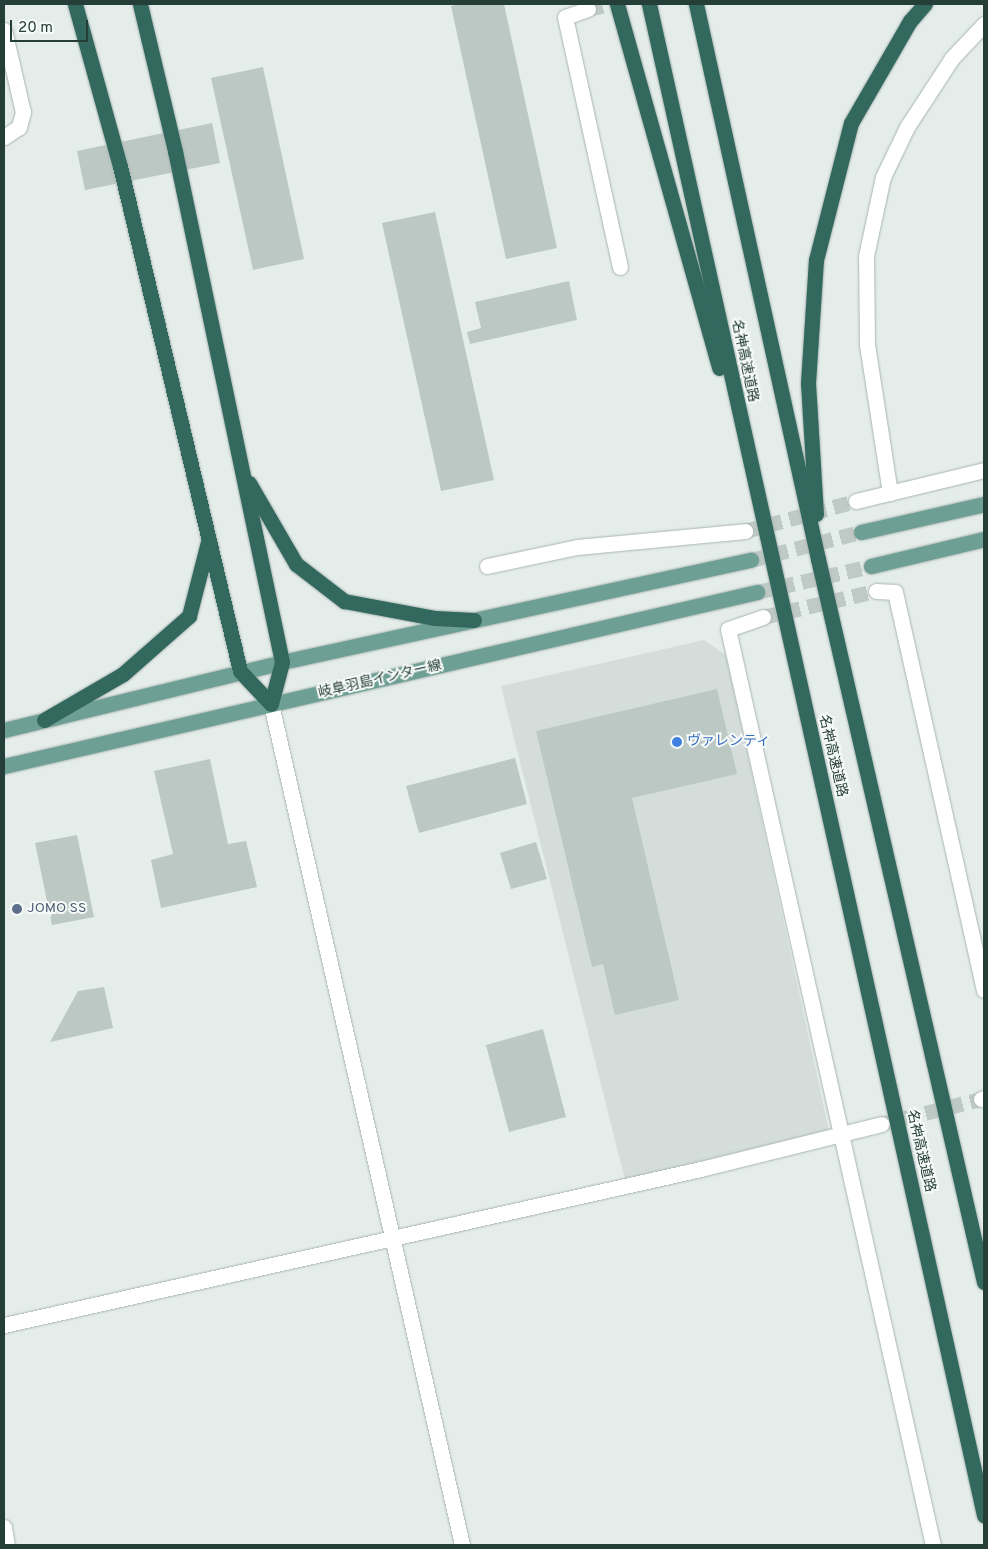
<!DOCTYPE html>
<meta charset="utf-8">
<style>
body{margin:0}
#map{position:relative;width:988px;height:1549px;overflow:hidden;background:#e5edea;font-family:Overpass,"Noto Sans JP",sans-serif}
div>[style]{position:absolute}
.built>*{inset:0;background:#d4ddd9}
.building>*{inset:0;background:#bbc8c3}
.street-tunnel>*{height:15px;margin-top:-7.5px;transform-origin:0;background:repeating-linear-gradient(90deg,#bfcac6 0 15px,transparent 0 23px)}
.primary-tunnel>*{height:15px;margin-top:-7.5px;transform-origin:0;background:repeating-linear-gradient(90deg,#bfcac6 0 15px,transparent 0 23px)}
.roads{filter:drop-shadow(0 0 1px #a8b5b1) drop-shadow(0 0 1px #a8b5b1)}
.street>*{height:15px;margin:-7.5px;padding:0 7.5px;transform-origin:7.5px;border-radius:7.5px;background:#fff}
.secondary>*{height:15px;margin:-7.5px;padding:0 7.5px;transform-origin:7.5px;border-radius:7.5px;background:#fff}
.primary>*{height:15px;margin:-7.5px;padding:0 7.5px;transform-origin:7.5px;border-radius:7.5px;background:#6d9f94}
.highway>*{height:15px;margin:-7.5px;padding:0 7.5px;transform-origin:7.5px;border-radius:7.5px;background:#33685f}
.dots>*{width:14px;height:14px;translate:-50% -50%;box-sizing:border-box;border:2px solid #f6faf8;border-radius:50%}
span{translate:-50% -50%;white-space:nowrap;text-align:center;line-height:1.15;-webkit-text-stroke:4px #f6faf8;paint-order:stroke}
.street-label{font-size:14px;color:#263e38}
.shop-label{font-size:14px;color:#366cbe}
.left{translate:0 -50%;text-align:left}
.service-label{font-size:14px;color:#4e5e75}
.frame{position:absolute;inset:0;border:5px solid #263e38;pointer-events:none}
.scale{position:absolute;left:10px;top:20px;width:78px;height:22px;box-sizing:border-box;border:2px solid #263e38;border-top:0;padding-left:6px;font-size:15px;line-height:18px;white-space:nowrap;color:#263e38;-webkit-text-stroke:4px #f6faf8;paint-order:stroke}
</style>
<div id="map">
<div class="built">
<i style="clip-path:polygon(704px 640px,726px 655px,829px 1131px,625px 1180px,501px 686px)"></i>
</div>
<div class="building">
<i style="clip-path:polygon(461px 4px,504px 4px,557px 248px,506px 259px,451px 6px)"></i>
<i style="clip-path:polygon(263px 67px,304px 259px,253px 270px,211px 78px)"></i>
<i style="clip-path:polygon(212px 123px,220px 163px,85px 190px,77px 151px)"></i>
<i style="clip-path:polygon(435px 212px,494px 480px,441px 491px,382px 223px)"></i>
<i style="clip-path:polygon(569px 281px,577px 320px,470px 344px,467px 332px,481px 328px,475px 302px)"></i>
<i style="clip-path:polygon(717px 689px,737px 774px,632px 798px,679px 1000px,615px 1015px,603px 964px,592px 967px,536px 731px)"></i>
<i style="clip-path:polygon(515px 758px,527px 804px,419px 833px,406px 786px)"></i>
<i style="clip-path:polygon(210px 759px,228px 844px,246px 841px,257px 887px,161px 908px,151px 860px,173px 854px,154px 771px)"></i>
<i style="clip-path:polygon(77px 835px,94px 917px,52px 925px,35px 843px)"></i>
<i style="clip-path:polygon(536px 842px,547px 879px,511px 889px,500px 853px)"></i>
<i style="clip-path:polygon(104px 987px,113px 1028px,50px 1042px,78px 991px)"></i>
<i style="clip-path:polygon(543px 1029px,566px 1117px,509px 1132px,486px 1045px)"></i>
</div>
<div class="street-tunnel">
<i style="left:588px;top:9px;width:24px;rotate:-12deg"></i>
<i style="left:745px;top:531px;width:115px;rotate:-15.1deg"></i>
<i style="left:763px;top:617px;width:116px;rotate:-13deg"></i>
<i style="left:881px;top:1124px;width:103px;rotate:-14deg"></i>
</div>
<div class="primary-tunnel">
<i style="left:751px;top:560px;width:114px;rotate:-14.3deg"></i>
<i style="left:757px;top:592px;width:117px;rotate:-12.8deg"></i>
</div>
<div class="roads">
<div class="street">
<i style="left:588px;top:9px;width:24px;rotate:161deg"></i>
<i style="left:565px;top:17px;width:256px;rotate:77.6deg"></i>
<i style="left:4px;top:30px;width:84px;rotate:77deg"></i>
<i style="left:23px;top:112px;width:16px;rotate:105deg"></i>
<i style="left:19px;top:127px;width:18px;rotate:146deg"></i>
<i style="left:890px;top:493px;width:150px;rotate:-98.8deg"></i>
<i style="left:867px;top:345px;width:89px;rotate:-90.6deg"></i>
<i style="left:866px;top:256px;width:81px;rotate:-77.9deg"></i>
<i style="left:883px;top:177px;width:55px;rotate:-64.4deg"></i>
<i style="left:907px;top:127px;width:82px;rotate:-56.9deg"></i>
<i style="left:952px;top:58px;width:47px;rotate:-46.7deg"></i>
<i style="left:856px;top:501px;width:132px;rotate:-13.6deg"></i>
<i style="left:487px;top:566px;width:92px;rotate:-11.9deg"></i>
<i style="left:577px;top:547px;width:169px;rotate:-5.4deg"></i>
<i style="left:876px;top:591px;width:19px;rotate:3deg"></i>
<i style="left:895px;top:592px;width:408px;rotate:77.4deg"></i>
<i style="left:763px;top:617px;width:37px;rotate:161deg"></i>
<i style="left:728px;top:629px;width:939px;rotate:77.39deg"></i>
<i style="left:981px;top:1099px;width:3px;rotate:-18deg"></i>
<i style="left:4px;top:1325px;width:714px;rotate:-12.62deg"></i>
<i style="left:701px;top:1169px;width:186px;rotate:-14deg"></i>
<i style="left:4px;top:1527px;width:18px;rotate:81deg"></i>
</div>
<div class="secondary">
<i style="left:271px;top:704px;width:862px;rotate:77.2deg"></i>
</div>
<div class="primary">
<i style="left:861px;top:532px;width:126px;rotate:-12.8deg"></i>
<i style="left:871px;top:566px;width:116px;rotate:-13.4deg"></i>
<i style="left:4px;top:730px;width:286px;rotate:-13.7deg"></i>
<i style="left:282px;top:662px;width:480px;rotate:-12.3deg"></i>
<i style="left:4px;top:766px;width:773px;rotate:-13.01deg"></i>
</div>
<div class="highway">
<i style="left:75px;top:4px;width:168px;rotate:74.5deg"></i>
<i style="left:120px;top:166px;width:519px;rotate:76.63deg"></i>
<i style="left:240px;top:671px;width:45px;rotate:46.8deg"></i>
<i style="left:140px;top:4px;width:151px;rotate:76.6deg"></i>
<i style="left:175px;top:151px;width:522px;rotate:78.17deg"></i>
<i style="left:282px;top:662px;width:43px;rotate:104.7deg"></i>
<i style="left:617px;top:4px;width:378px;rotate:74.3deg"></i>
<i style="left:649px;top:4px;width:1548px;rotate:77.5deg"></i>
<i style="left:696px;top:4px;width:568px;rotate:77.6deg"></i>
<i style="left:818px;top:559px;width:742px;rotate:77.07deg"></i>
<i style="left:249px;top:483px;width:94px;rotate:59.9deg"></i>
<i style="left:296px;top:564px;width:61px;rotate:37.6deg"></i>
<i style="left:344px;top:601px;width:93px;rotate:10.6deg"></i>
<i style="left:435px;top:618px;width:39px;rotate:3deg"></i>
<i style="left:816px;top:514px;width:131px;rotate:-93.5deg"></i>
<i style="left:808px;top:383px;width:123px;rotate:-86.3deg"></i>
<i style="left:816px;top:260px;width:141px;rotate:-75.7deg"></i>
<i style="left:851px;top:123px;width:118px;rotate:-60deg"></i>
<i style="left:910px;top:21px;width:23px;rotate:-49deg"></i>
<i style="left:44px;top:720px;width:91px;rotate:-30.2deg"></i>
<i style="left:123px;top:674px;width:88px;rotate:-41.3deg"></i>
<i style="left:189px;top:616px;width:76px;rotate:-75.6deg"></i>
</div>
</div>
<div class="dots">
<i style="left:677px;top:742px;background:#3f7fe0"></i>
<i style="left:17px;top:909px;background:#5c6f8a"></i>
</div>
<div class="street-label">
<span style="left:744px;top:361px;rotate:78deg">名神高速道路</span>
<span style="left:380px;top:680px;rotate:-13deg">岐阜羽島インター線</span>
<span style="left:832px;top:756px;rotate:77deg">名神高速道路</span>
<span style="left:920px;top:1151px;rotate:77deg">名神高速道路</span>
</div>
<div class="shop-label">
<span class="left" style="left:687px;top:742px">ヴァレンティ</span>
</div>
<div class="service-label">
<span class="left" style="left:27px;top:909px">JOMO SS</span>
</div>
<div class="frame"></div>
<div class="scale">20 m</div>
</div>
